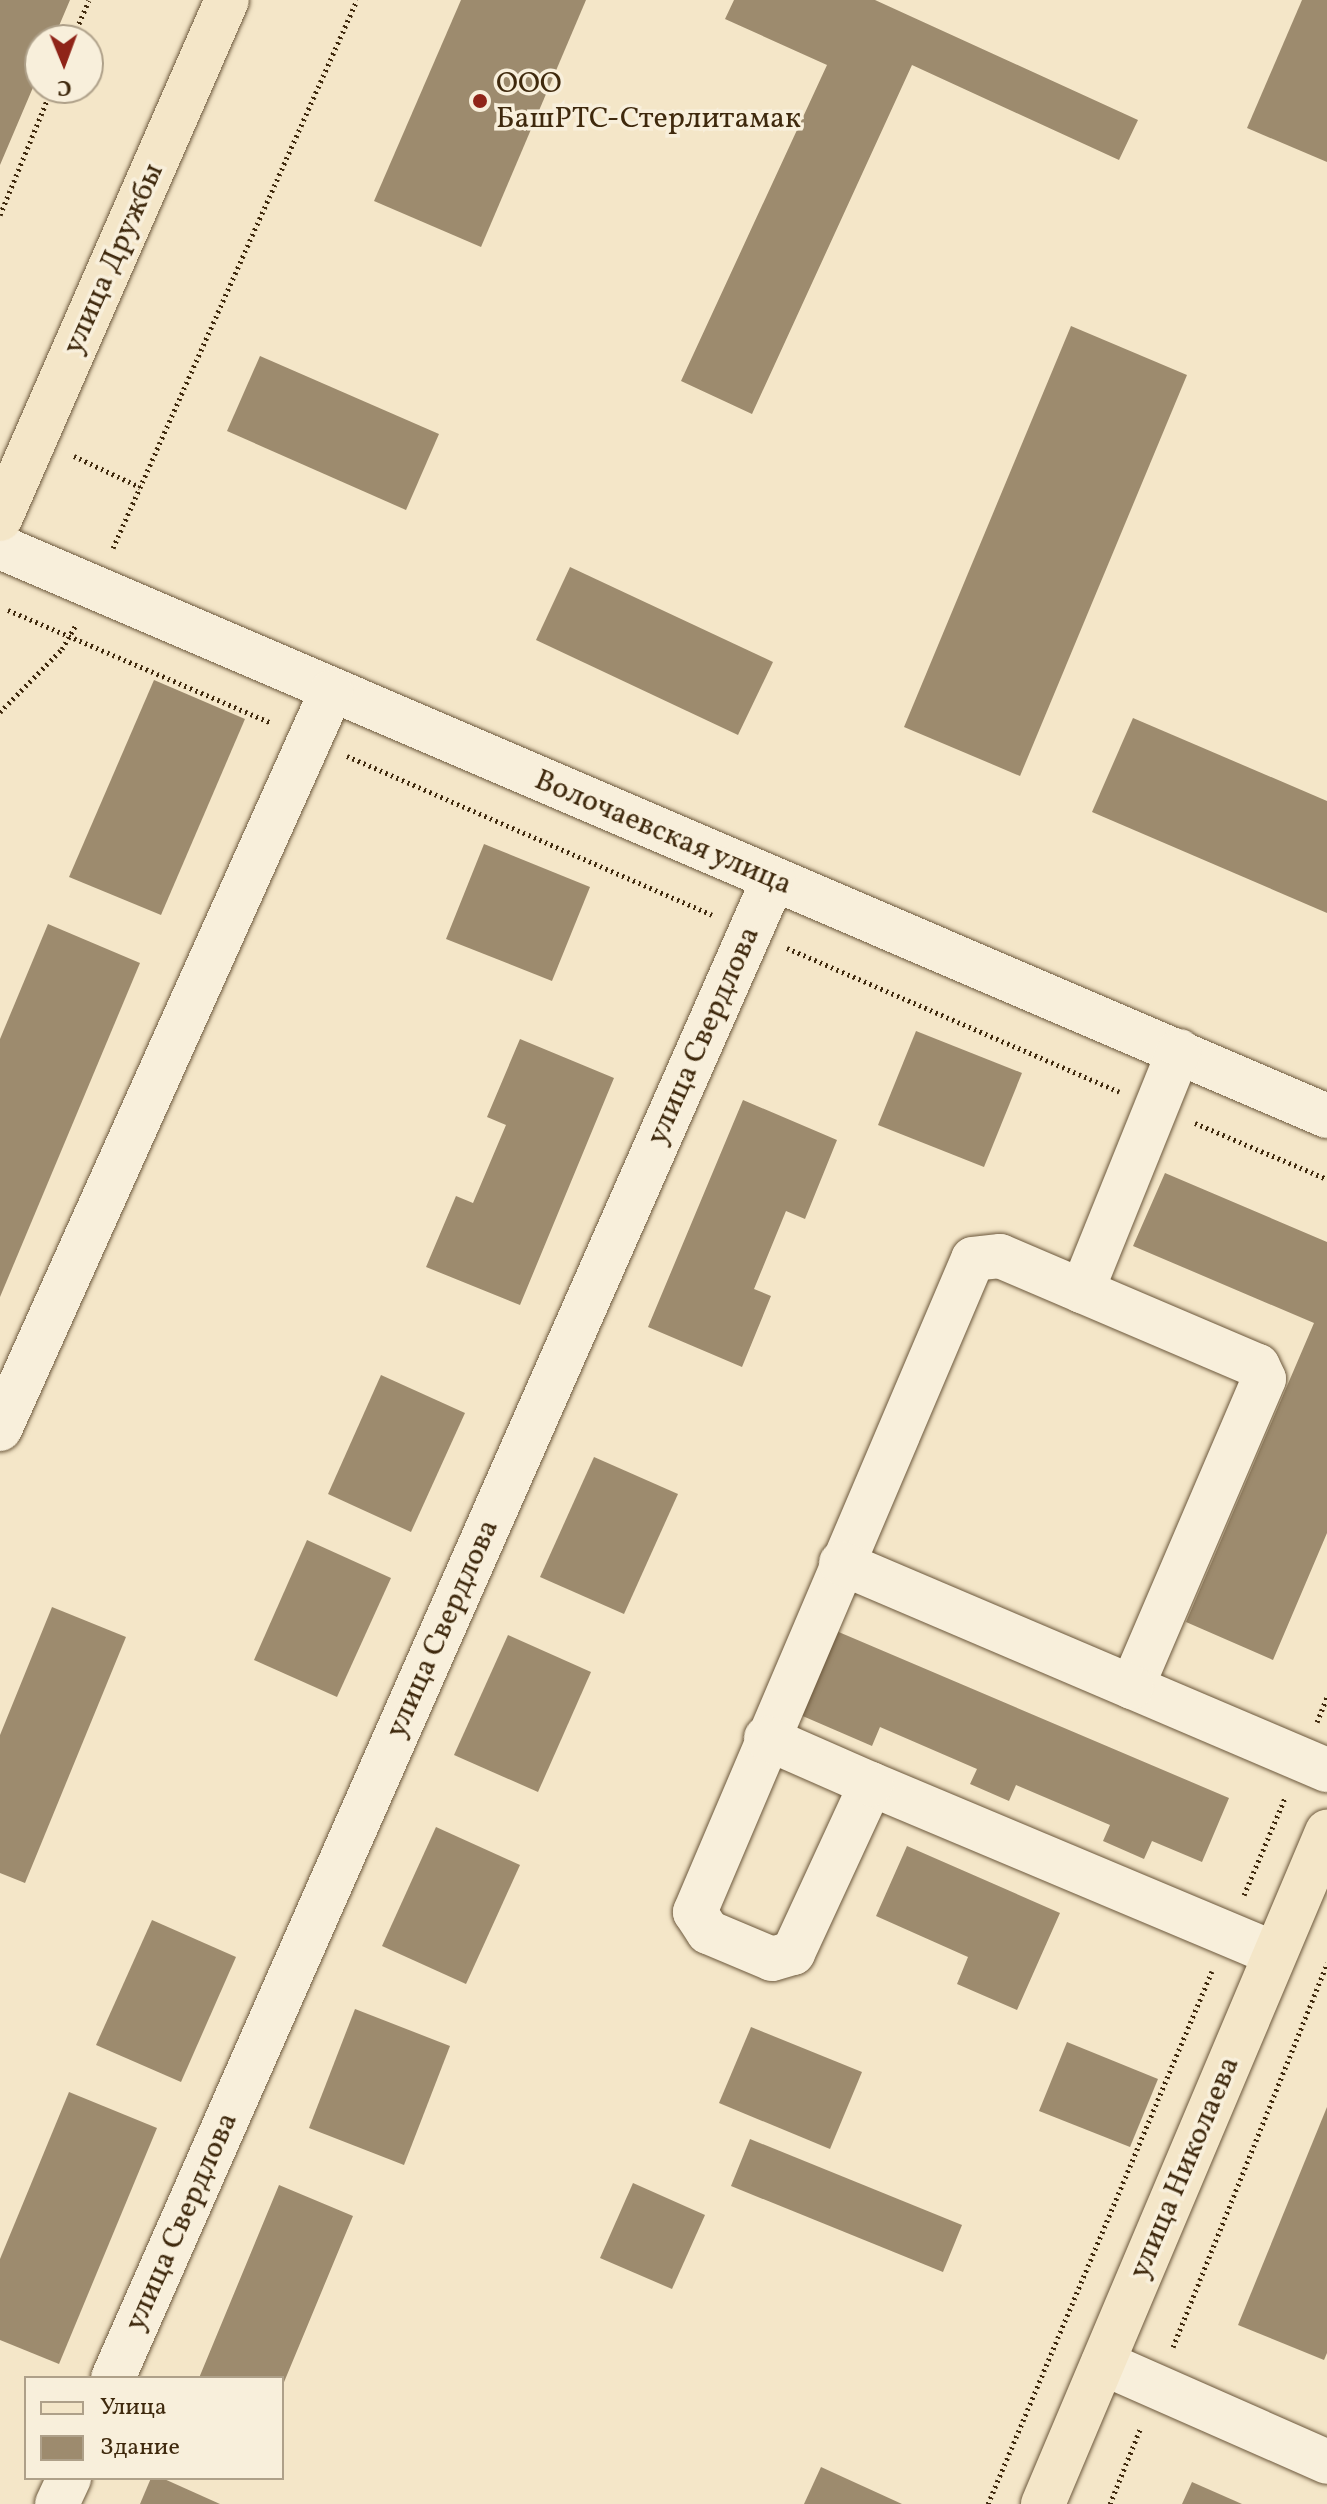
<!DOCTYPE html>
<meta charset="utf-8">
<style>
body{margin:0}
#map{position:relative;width:1327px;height:2504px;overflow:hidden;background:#f4e6c8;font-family:Vollkorn,serif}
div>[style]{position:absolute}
.building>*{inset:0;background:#9d8b6e}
.path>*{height:5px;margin-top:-2.5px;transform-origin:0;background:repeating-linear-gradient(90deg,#3f290d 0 2px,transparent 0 6px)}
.roads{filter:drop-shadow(0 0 2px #6c583c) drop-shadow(0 0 2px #6c583c)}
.minor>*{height:44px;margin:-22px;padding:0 22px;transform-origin:22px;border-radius:22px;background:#f8efdb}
.major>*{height:44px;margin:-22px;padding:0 22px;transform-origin:22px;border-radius:22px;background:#f4e6c8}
.dots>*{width:22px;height:22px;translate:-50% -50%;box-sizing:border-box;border:4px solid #f8efdb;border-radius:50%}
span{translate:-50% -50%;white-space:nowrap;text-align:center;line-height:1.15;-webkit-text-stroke:7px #f8efdb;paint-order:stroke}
.poi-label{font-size:30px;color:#3f290d}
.left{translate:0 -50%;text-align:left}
.street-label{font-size:30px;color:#3f290d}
.legend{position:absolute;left:24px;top:2376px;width:260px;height:104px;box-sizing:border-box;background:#f8efdb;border:2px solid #aea089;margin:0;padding:10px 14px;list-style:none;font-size:24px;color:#3f290d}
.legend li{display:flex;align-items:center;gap:16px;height:40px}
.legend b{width:40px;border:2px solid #aea089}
.north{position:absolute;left:24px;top:24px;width:80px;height:80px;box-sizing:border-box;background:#f8efdb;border:2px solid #aea089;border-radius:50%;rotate:179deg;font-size:22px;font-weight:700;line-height:32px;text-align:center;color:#3f290d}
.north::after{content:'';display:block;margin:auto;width:28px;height:36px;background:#8f2418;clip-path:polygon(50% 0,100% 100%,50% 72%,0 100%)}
</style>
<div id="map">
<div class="building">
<i style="clip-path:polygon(0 0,70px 0,53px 40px,40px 40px,40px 71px,0 165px)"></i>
<i style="clip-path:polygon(461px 0,586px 0,481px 247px,374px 201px)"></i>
<i style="clip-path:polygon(734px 0,875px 0,1138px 120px,1119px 160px,912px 65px,752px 414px,681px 381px,827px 65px,725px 19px)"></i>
<i style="clip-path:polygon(1302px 0,1327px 0,1327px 162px,1247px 128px)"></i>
<i style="clip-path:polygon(1071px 326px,1187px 375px,1020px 776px,904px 727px)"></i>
<i style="clip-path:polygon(260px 356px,439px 434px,406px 510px,227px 431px)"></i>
<i style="clip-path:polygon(570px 567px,773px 662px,738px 735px,536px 640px)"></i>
<i style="clip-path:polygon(154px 680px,245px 719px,161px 915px,69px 877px)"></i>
<i style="clip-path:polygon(1133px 718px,1327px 801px,1327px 913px,1092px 812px)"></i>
<i style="clip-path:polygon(484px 844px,590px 887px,552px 981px,446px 939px)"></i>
<i style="clip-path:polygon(48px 924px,140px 963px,0 1297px,0 1039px)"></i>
<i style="clip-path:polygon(916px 1031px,1022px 1073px,984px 1167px,878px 1125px)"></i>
<i style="clip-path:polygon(520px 1039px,614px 1078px,520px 1305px,426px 1267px,456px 1196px,473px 1203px,506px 1125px,487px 1117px)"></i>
<i style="clip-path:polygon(743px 1100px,837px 1140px,805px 1219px,786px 1211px,754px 1289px,771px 1296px,742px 1367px,648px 1327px)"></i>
<i style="clip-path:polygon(1165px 1173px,1327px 1242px,1327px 1533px,1273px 1660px,1186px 1622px,1314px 1323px,1133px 1246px)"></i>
<i style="clip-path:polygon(381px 1375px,465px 1413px,411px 1532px,328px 1494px)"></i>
<i style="clip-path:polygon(594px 1457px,678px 1494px,624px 1614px,540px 1577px)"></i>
<i style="clip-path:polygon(307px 1540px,391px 1578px,337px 1697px,254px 1660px)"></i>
<i style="clip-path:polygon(52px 1607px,126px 1637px,25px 1883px,0 1873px,0 1735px)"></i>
<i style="clip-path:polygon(834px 1630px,1229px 1798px,1202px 1862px,1152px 1841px,1144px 1859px,1103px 1841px,1110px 1825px,1016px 1785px,1009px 1801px,970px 1784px,977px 1769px,880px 1727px,872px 1746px,798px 1714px)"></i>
<i style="clip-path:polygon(508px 1635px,591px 1672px,538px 1792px,454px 1755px)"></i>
<i style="clip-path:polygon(436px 1827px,520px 1865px,466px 1984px,382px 1946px)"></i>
<i style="clip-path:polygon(907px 1846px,1060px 1913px,1017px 2010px,957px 1984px,968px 1957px,876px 1916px)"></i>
<i style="clip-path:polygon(152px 1920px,236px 1957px,181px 2082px,96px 2045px)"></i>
<i style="clip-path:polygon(355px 2009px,450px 2046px,404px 2165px,309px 2128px)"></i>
<i style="clip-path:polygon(751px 2027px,862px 2072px,830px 2149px,719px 2103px)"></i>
<i style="clip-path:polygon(1067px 2042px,1158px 2079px,1130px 2147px,1039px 2111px)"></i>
<i style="clip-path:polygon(69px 2092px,157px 2128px,59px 2364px,0 2340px,0 2259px)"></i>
<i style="clip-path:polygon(1327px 2107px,1327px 2353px,1324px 2360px,1238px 2325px)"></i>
<i style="clip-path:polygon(750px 2139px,962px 2225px,943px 2272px,731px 2186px)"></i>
<i style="clip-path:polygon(633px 2183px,705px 2215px,672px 2289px,600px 2258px)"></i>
<i style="clip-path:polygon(279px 2185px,353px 2216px,282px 2387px,282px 2378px,199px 2378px)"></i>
<i style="clip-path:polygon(821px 2467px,902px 2504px,804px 2504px)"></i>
<i style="clip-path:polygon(151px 2478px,162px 2478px,220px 2504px,140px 2504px)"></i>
<i style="clip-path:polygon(1192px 2482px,1242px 2504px,1182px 2504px)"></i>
</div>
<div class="path">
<i style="left:72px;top:40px;width:43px;rotate:-67deg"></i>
<i style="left:0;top:215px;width:137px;rotate:-67.7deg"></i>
<i style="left:74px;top:456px;width:73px;rotate:25.2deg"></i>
<i style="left:113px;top:548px;width:600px;rotate:-66deg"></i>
<i style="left:8px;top:610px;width:287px;rotate:23.2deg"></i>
<i style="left:0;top:712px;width:88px;rotate:-45.5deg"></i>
<i style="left:62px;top:649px;width:28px;rotate:-60deg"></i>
<i style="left:347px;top:756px;width:398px;rotate:23.5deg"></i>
<i style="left:787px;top:948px;width:362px;rotate:23.4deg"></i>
<i style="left:1195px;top:1123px;width:143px;rotate:23deg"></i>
<i style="left:1317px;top:1722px;width:27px;rotate:-68deg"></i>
<i style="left:1244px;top:1895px;width:105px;rotate:-67.1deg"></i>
<i style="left:1173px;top:2347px;width:414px;rotate:-68.1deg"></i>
<i style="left:988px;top:2504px;width:578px;rotate:-67.2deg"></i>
<i style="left:1110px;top:2504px;width:83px;rotate:-68.1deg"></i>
</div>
<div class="roads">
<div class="minor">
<i style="left:0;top:547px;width:1444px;rotate:23.21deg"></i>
<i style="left:1179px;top:1051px;width:259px;rotate:112deg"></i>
<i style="left:1082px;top:1291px;width:191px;rotate:23.1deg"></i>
<i style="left:1258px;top:1366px;width:14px;rotate:65deg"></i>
<i style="left:1264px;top:1379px;width:335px;rotate:113.2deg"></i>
<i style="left:1132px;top:1687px;width:212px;rotate:23.1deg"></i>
<i style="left:1082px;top:1291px;width:89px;rotate:-156.9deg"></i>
<i style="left:1000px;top:1256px;width:27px;rotate:174deg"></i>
<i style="left:973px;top:1259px;width:710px;rotate:113.06deg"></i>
<i style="left:695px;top:1912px;width:24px;rotate:57deg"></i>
<i style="left:708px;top:1932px;width:69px;rotate:22.9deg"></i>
<i style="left:772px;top:1959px;width:22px;rotate:-16deg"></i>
<i style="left:793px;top:1953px;width:186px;rotate:-65.2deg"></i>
<i style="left:871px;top:1784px;width:437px;rotate:22.8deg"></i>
<i style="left:0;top:1429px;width:808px;rotate:-65.81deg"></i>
<i style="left:841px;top:1563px;width:316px;rotate:23.1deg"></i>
<i style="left:766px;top:1738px;width:115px;rotate:23.7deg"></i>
<i style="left:1103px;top:2363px;width:245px;rotate:23.8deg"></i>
<i style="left:113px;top:2378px;width:1637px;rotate:-66.22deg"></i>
<i style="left:57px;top:2504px;width:29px;rotate:-65deg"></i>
</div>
<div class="major">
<i style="left:0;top:519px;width:566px;rotate:-66.38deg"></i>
<i style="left:1043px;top:2504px;width:730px;rotate:-67.09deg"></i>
</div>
</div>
<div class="dots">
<i style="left:480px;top:101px;background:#8f2418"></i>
</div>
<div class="poi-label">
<span class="left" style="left:496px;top:101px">ООО<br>БашРТС-Стерлитамак</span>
</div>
<div class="street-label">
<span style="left:114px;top:259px;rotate:-66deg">улица Дружбы</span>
<span style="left:663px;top:833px;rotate:23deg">Волочаевская улица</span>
<span style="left:704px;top:1036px;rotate:-66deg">улица Свердлова</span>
<span style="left:443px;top:1629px;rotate:-66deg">улица Свердлова</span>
<span style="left:1185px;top:2168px;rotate:-67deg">улица Николаева</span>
<span style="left:182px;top:2222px;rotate:-66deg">улица Свердлова</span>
</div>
<ul class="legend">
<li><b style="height:10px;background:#f4e6c8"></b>Улица</li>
<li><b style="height:22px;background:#9d8b6e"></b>Здание</li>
</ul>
<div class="north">С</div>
</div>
